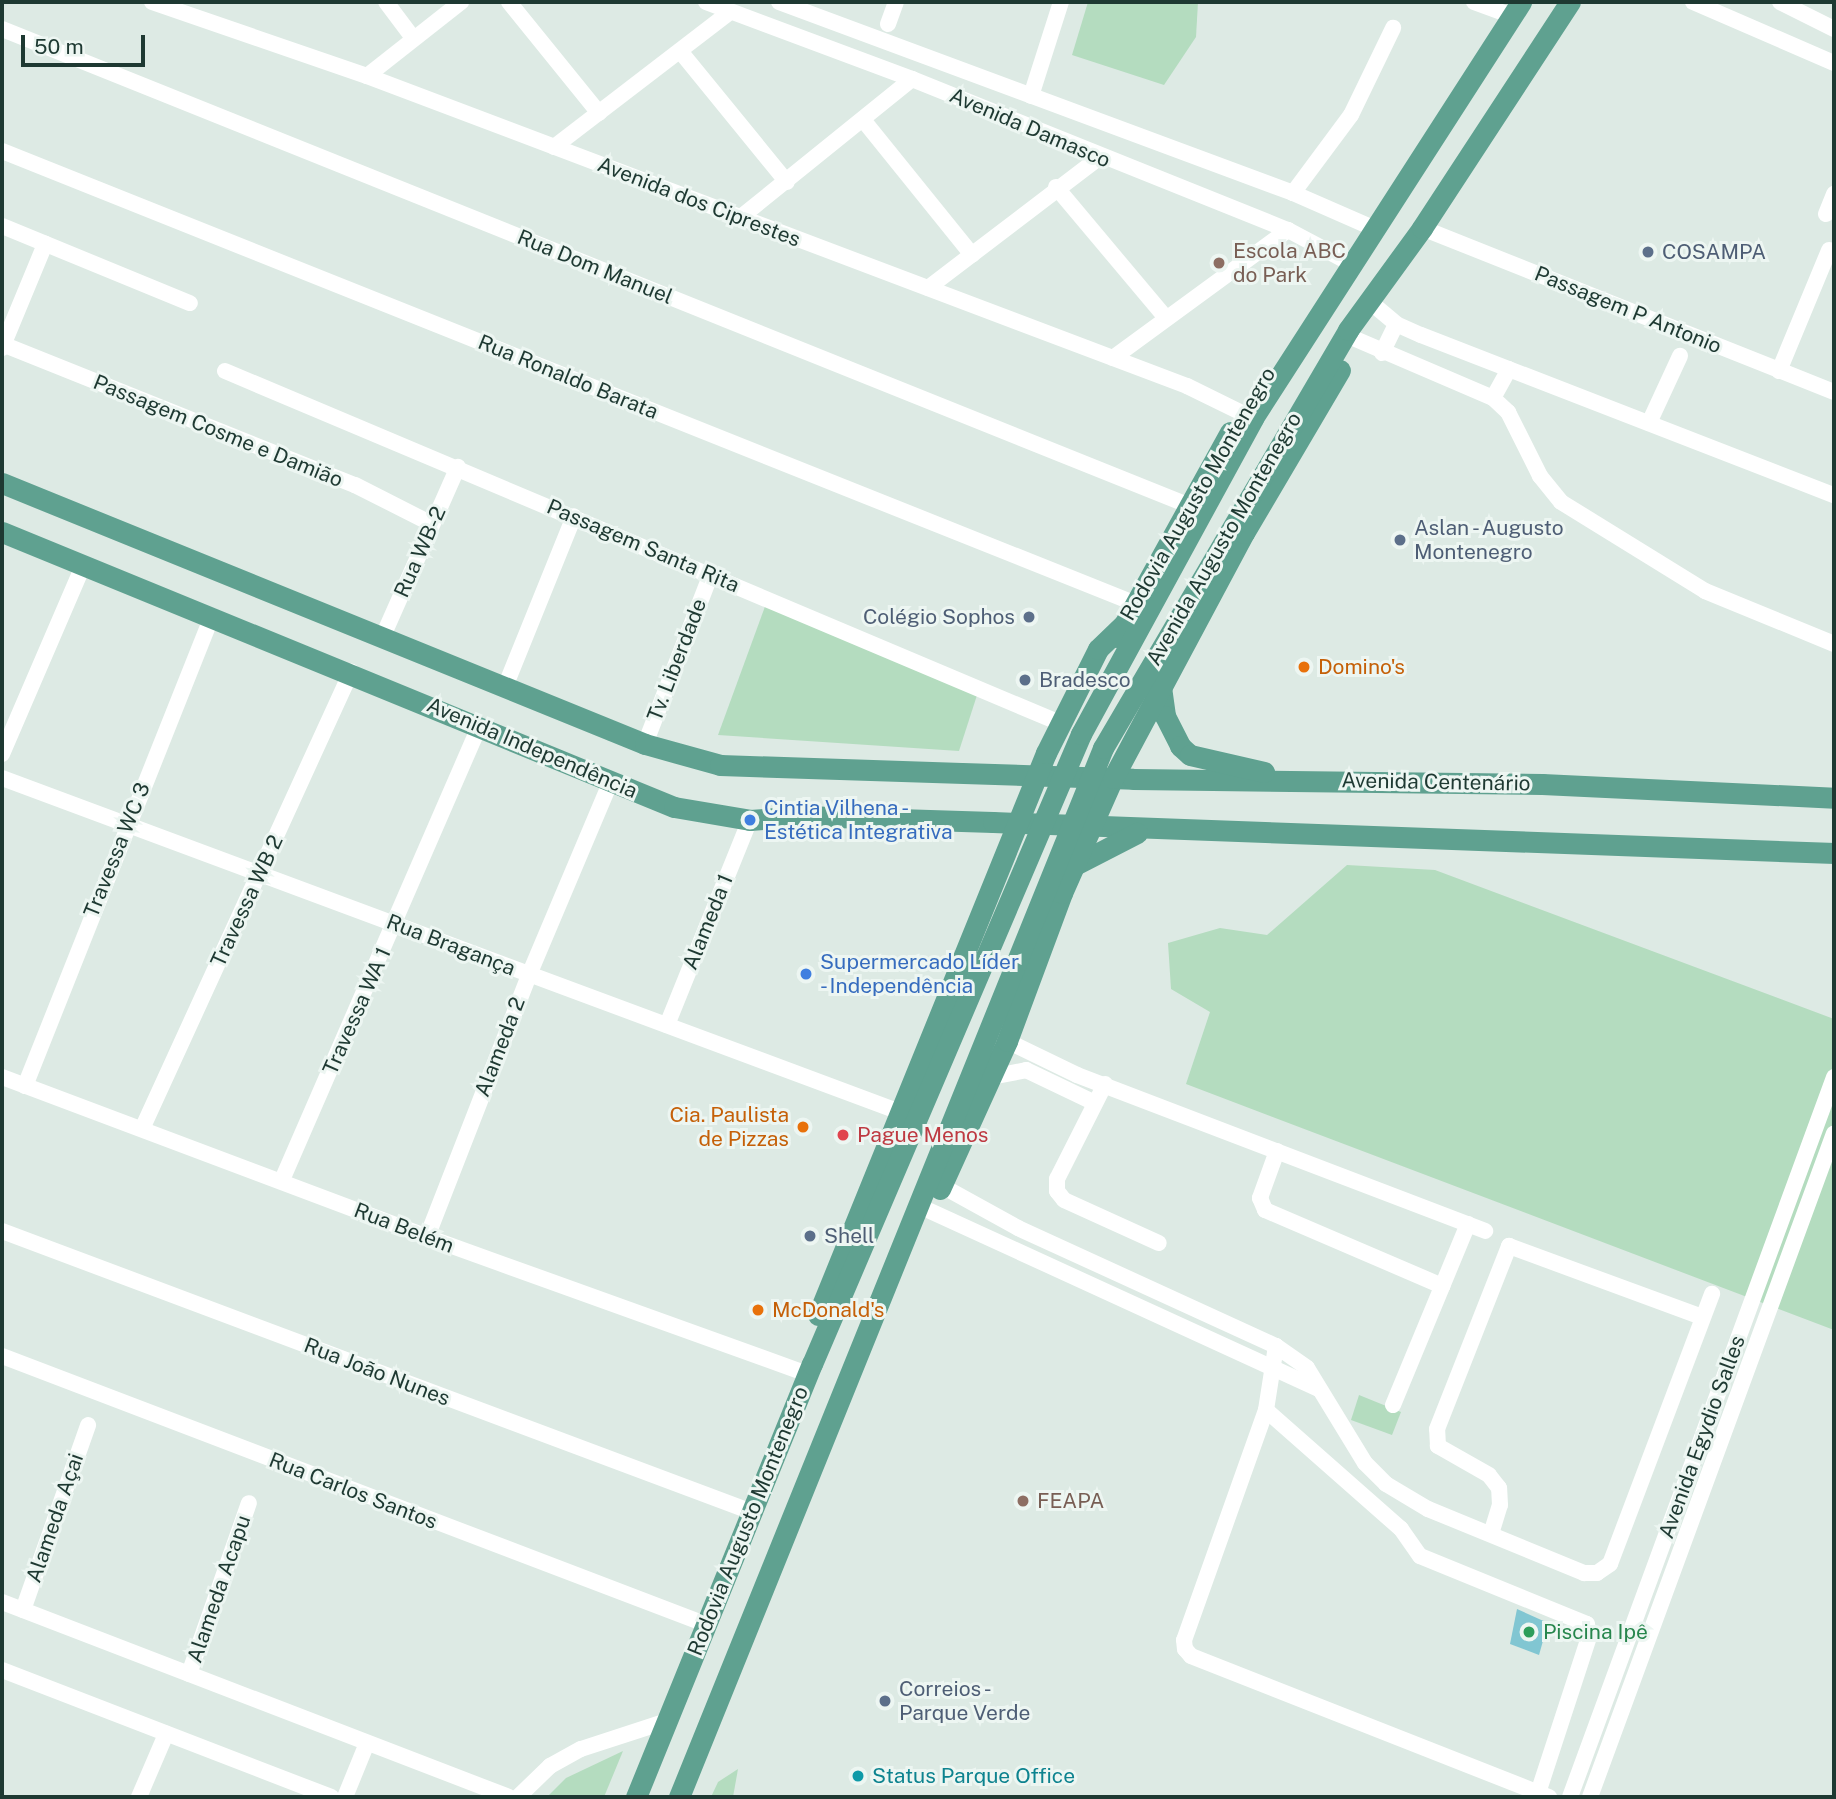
<!DOCTYPE html>
<meta charset="utf-8">
<style>
body{margin:0}
#map{position:relative;width:1836px;height:1799px;overflow:hidden;background:#ddeae4;font-family:"Public Sans",sans-serif}
div>[style]{position:absolute}
.green>*{inset:0;background:#b4dcbf}
.water>*{inset:0;background:#81c6d2}
.minor>*{height:16px;margin:-8px;padding:0 8px;transform-origin:8px;border-radius:8px;background:#fff}
.major>*{height:21px;margin:-10.5px;padding:0 10.5px;transform-origin:10.5px;border-radius:10.5px;background:#5fa190}
.dots>*{width:19px;height:19px;translate:-50% -50%;box-sizing:border-box;border:4px solid #edf6f2;border-radius:50%}
span{translate:-50% -50%;white-space:nowrap;text-align:center;line-height:1.15;-webkit-text-stroke:6px #edf6f2;paint-order:stroke}
.street-label{font-size:21px;color:#1e3932}
.education-label{font-size:21px;color:#785e54}
.left{translate:0 -50%;text-align:left}
.service-label{font-size:21px;color:#4e5e75}
.right{translate:-100% -50%;text-align:right}
.food-label{font-size:21px;color:#c56008}
.shop-label{font-size:21px;color:#366cbe}
.health-label{font-size:21px;color:#be3a42}
.leisure-label{font-size:21px;color:#27864d}
.culture-label{font-size:21px;color:#0d838f}
.frame{position:absolute;inset:0;border:4px solid #1e3932;pointer-events:none}
.scale{position:absolute;left:21px;top:35px;width:124px;height:32px;box-sizing:border-box;border:4px solid #1e3932;border-top:0;padding-left:9px;font-size:21px;line-height:24px;white-space:nowrap;color:#1e3932;-webkit-text-stroke:5px #edf6f2;paint-order:stroke}
</style>
<div id="map">
<div class="green">
<i style="clip-path:polygon(1088px 2px,1198px 2px,1196px 37px,1164px 85px,1072px 55px)"></i>
<i style="clip-path:polygon(767px 601px,979px 689px,959px 751px,718px 735px)"></i>
<i style="clip-path:polygon(1347px 865px,1435px 870px,1834px 1019px,1834px 1330px,1186px 1084px,1210px 1012px,1171px 989px,1168px 943px,1220px 928px,1267px 935px)"></i>
<i style="clip-path:polygon(1359px 1395px,1401px 1412px,1392px 1435px,1351px 1420px)"></i>
<i style="clip-path:polygon(623px 1751px,604px 1797px,547px 1797px,566px 1778px)"></i>
<i style="clip-path:polygon(738px 1769px,733px 1797px,711px 1797px,718px 1782px)"></i>
</div>
<div class="water">
<i style="clip-path:polygon(1517px 1609px,1548px 1623px,1539px 1655px,1510px 1644px)"></i>
</div>
<div class="minor">
<i style="left:152px;top:2px;width:227px;rotate:19deg"></i>
<i style="left:367px;top:76px;width:877px;rotate:20.71deg"></i>
<i style="left:1187px;top:386px;width:61px;rotate:26.1deg"></i>
<i style="left:386px;top:2px;width:45px;rotate:53.1deg"></i>
<i style="left:509px;top:2px;width:143px;rotate:51deg"></i>
<i style="left:706px;top:2px;width:220px;rotate:20.5deg"></i>
<i style="left:912px;top:79px;width:405px;rotate:21.9deg"></i>
<i style="left:1288px;top:230px;width:70px;rotate:28deg"></i>
<i style="left:779px;top:2px;width:548px;rotate:20.38deg"></i>
<i style="left:1293px;top:193px;width:87px;rotate:23.6deg"></i>
<i style="left:1474px;top:2px;width:40px;rotate:20.2deg"></i>
<i style="left:1693px;top:2px;width:154px;rotate:23.4deg"></i>
<i style="left:1780px;top:2px;width:60px;rotate:26.6deg"></i>
<i style="left:888px;top:24px;width:23px;rotate:-70deg"></i>
<i style="left:2px;top:29px;width:1278px;rotate:21.87deg"></i>
<i style="left:680px;top:51px;width:169px;rotate:50.8deg"></i>
<i style="left:367px;top:76px;width:120px;rotate:-38.2deg"></i>
<i style="left:1031px;top:96px;width:99px;rotate:-72.3deg"></i>
<i style="left:864px;top:121px;width:172px;rotate:51.1deg"></i>
<i style="left:554px;top:147px;width:222px;rotate:-37.5deg"></i>
<i style="left:2px;top:151px;width:1219px;rotate:21.77deg"></i>
<i style="left:1056px;top:187px;width:170px;rotate:50deg"></i>
<i style="left:1293px;top:193px;width:97px;rotate:-53.4deg"></i>
<i style="left:1351px;top:115px;width:97px;rotate:-64.2deg"></i>
<i style="left:1826px;top:214px;width:22px;rotate:-68deg"></i>
<i style="left:741px;top:217px;width:220px;rotate:-38.9deg"></i>
<i style="left:2px;top:226px;width:203px;rotate:22.3deg"></i>
<i style="left:1422px;top:228px;width:443px;rotate:21.7deg"></i>
<i style="left:928px;top:288px;width:216px;rotate:-37.3deg"></i>
<i style="left:1369px;top:301px;width:35px;rotate:40deg"></i>
<i style="left:1396px;top:324px;width:27px;rotate:24deg"></i>
<i style="left:1421px;top:335px;width:443px;rotate:21.2deg"></i>
<i style="left:1353px;top:338px;width:152px;rotate:23.2deg"></i>
<i style="left:1493px;top:398px;width:21px;rotate:43deg"></i>
<i style="left:1508px;top:412px;width:72px;rotate:63.4deg"></i>
<i style="left:1540px;top:476px;width:33px;rotate:51deg"></i>
<i style="left:1561px;top:502px;width:169px;rotate:31.7deg"></i>
<i style="left:1705px;top:591px;width:139px;rotate:22.3deg"></i>
<i style="left:2px;top:344px;width:380px;rotate:21.8deg"></i>
<i style="left:355px;top:485px;width:86px;rotate:26.9deg"></i>
<i style="left:2px;top:348px;width:113px;rotate:-67.5deg"></i>
<i style="left:1382px;top:353px;width:32px;rotate:-64deg"></i>
<i style="left:1113px;top:358px;width:217px;rotate:-36.2deg"></i>
<i style="left:225px;top:371px;width:906px;rotate:22.86deg"></i>
<i style="left:1779px;top:371px;width:131px;rotate:-67.5deg"></i>
<i style="left:1493px;top:398px;width:33px;rotate:-61deg"></i>
<i style="left:1649px;top:423px;width:74px;rotate:-65.2deg"></i>
<i style="left:383px;top:636px;width:185px;rotate:-66.1deg"></i>
<i style="left:505px;top:687px;width:184px;rotate:-68deg"></i>
<i style="left:645px;top:744px;width:180px;rotate:-68.8deg"></i>
<i style="left:2px;top:754px;width:205px;rotate:-66.7deg"></i>
<i style="left:2px;top:778px;width:958px;rotate:20.4deg"></i>
<i style="left:667px;top:1025px;width:221px;rotate:-68deg"></i>
<i style="left:1007px;top:1041px;width:78px;rotate:25.9deg"></i>
<i style="left:1077px;top:1075px;width:437px;rotate:20.9deg"></i>
<i style="left:2px;top:1077px;width:454px;rotate:20.6deg"></i>
<i style="left:427px;top:1237px;width:405px;rotate:19.8deg"></i>
<i style="left:991px;top:1077px;width:36px;rotate:-11deg"></i>
<i style="left:1026px;top:1070px;width:76px;rotate:25.6deg"></i>
<i style="left:1105px;top:1084px;width:106px;rotate:116.8deg"></i>
<i style="left:1057px;top:1179px;width:12px;rotate:90deg"></i>
<i style="left:1057px;top:1191px;width:11px;rotate:52deg"></i>
<i style="left:1064px;top:1200px;width:104px;rotate:24.4deg"></i>
<i style="left:25px;top:1086px;width:506px;rotate:-68.3deg"></i>
<i style="left:142px;top:1129px;width:503px;rotate:-65.42deg"></i>
<i style="left:1277px;top:1151px;width:50px;rotate:109.9deg"></i>
<i style="left:1260px;top:1198px;width:13px;rotate:67deg"></i>
<i style="left:1265px;top:1210px;width:193px;rotate:23.2deg"></i>
<i style="left:282px;top:1180px;width:495px;rotate:-66.5deg"></i>
<i style="left:942px;top:1186px;width:87px;rotate:28.9deg"></i>
<i style="left:1018px;top:1228px;width:284px;rotate:24.6deg"></i>
<i style="left:1276px;top:1346px;width:38px;rotate:35deg"></i>
<i style="left:1307px;top:1368px;width:111px;rotate:58.6deg"></i>
<i style="left:1365px;top:1463px;width:30px;rotate:45deg"></i>
<i style="left:1386px;top:1484px;width:49px;rotate:30.8deg"></i>
<i style="left:1428px;top:1509px;width:169px;rotate:22.3deg"></i>
<i style="left:1584px;top:1573px;width:13px"></i>
<i style="left:1597px;top:1573px;width:16px;rotate:-35deg"></i>
<i style="left:1610px;top:1564px;width:289px;rotate:-69.3deg"></i>
<i style="left:930px;top:1211px;width:428px;rotate:24.6deg"></i>
<i style="left:2px;top:1231px;width:801px;rotate:20.54deg"></i>
<i style="left:427px;top:1237px;width:281px;rotate:-68.7deg"></i>
<i style="left:529px;top:975px;width:211px;rotate:-67.1deg"></i>
<i style="left:1276px;top:1346px;width:65px;rotate:98.9deg"></i>
<i style="left:1266px;top:1410px;width:244px;rotate:109.6deg"></i>
<i style="left:1184px;top:1640px;width:9px;rotate:84deg"></i>
<i style="left:1185px;top:1649px;width:9px;rotate:49deg"></i>
<i style="left:1191px;top:1656px;width:385px;rotate:21.5deg"></i>
<i style="left:2px;top:1356px;width:752px;rotate:20.87deg"></i>
<i style="left:1393px;top:1405px;width:196px;rotate:-67.5deg"></i>
<i style="left:1266px;top:1410px;width:180px;rotate:41.4deg"></i>
<i style="left:1401px;top:1529px;width:33px;rotate:55deg"></i>
<i style="left:1420px;top:1556px;width:180px;rotate:22.2deg"></i>
<i style="left:1587px;top:1624px;width:13px;rotate:81deg"></i>
<i style="left:1589px;top:1637px;width:164px;rotate:108.1deg"></i>
<i style="left:1491px;top:1534px;width:30px;rotate:-73deg"></i>
<i style="left:1500px;top:1505px;width:17px;rotate:-93deg"></i>
<i style="left:1499px;top:1488px;width:16px;rotate:-128deg"></i>
<i style="left:1489px;top:1475px;width:59px;rotate:-150.4deg"></i>
<i style="left:1438px;top:1446px;width:17px;rotate:-93deg"></i>
<i style="left:1437px;top:1429px;width:197px;rotate:-68.5deg"></i>
<i style="left:1509px;top:1246px;width:206px;rotate:20.2deg"></i>
<i style="left:2px;top:1602px;width:543px;rotate:21.04deg"></i>
<i style="left:23px;top:1610px;width:196px;rotate:-70.6deg"></i>
<i style="left:2px;top:1670px;width:353px;rotate:21.1deg"></i>
<i style="left:189px;top:1674px;width:181px;rotate:-70.7deg"></i>
<i style="left:139px;top:1797px;width:69px;rotate:-66.8deg"></i>
<i style="left:345px;top:1797px;width:58px;rotate:-67.8deg"></i>
<i style="left:518px;top:1797px;width:45px;rotate:-44.1deg"></i>
<i style="left:550px;top:1766px;width:35px;rotate:-29deg"></i>
<i style="left:581px;top:1749px;width:90px;rotate:-18deg"></i>
<i style="left:1570px;top:1797px;width:767px;rotate:-69.86deg"></i>
<i style="left:1590px;top:1797px;width:707px;rotate:-69.82deg"></i>
</div>
<div class="major">
<i style="left:2px;top:483px;width:694px;rotate:22.09deg"></i>
<i style="left:645px;top:744px;width:78px;rotate:15.6deg"></i>
<i style="left:720px;top:765px;width:413px;rotate:1.9deg"></i>
<i style="left:1133px;top:779px;width:409px;rotate:0.7deg"></i>
<i style="left:1542px;top:784px;width:292px;rotate:2.7deg"></i>
<i style="left:2px;top:532px;width:726px;rotate:22.26deg"></i>
<i style="left:674px;top:807px;width:77px;rotate:9.7deg"></i>
<i style="left:750px;top:820px;width:53px;rotate:-4.3deg"></i>
<i style="left:803px;top:816px;width:190px;rotate:1.8deg"></i>
<i style="left:993px;top:822px;width:842px;rotate:2.11deg"></i>
<i style="left:1117px;top:637px;width:234px;rotate:-61.1deg"></i>
<i style="left:1161px;top:687px;width:29px;rotate:82deg"></i>
<i style="left:1165px;top:716px;width:34px;rotate:63deg"></i>
<i style="left:1180px;top:746px;width:13px;rotate:42deg"></i>
<i style="left:1190px;top:755px;width:76px;rotate:12.9deg"></i>
<i style="left:1075px;top:865px;width:70px;rotate:-27.3deg"></i>
<i style="left:940px;top:1189px;width:162px;rotate:-65.6deg"></i>
<i style="left:1007px;top:1041px;width:158px;rotate:-69.6deg"></i>
<i style="left:1062px;top:893px;width:126px;rotate:-66.1deg"></i>
<i style="left:1113px;top:778px;width:278px;rotate:-61.9deg"></i>
<i style="left:1244px;top:533px;width:189px;rotate:-59.5deg"></i>
<i style="left:818px;top:1315px;width:606px;rotate:-67.92deg"></i>
<i style="left:1046px;top:753px;width:116px;rotate:-63.4deg"></i>
<i style="left:1098px;top:649px;width:35px;rotate:-44deg"></i>
<i style="left:636px;top:1797px;width:467px;rotate:-67.9deg"></i>
<i style="left:812px;top:1364px;width:685px;rotate:-66.88deg"></i>
<i style="left:1081px;top:734px;width:360px;rotate:-61.4deg"></i>
<i style="left:1253px;top:418px;width:495px;rotate:-57.2deg"></i>
<i style="left:679px;top:1797px;width:1131px;rotate:-67.99deg"></i>
<i style="left:1103px;top:748px;width:485px;rotate:-59.6deg"></i>
<i style="left:1348px;top:330px;width:126px;rotate:-54deg"></i>
<i style="left:1422px;top:228px;width:270px;rotate:-56.8deg"></i>
</div>
<div class="dots">
<i style="left:1648px;top:252px;background:#5c6f8a"></i>
<i style="left:1219px;top:263px;background:#8d6e63"></i>
<i style="left:1400px;top:540px;background:#5c6f8a"></i>
<i style="left:1029px;top:617px;background:#5c6f8a"></i>
<i style="left:1304px;top:667px;background:#e8710a"></i>
<i style="left:1025px;top:680px;background:#5c6f8a"></i>
<i style="left:750px;top:820px;background:#3f7fe0"></i>
<i style="left:806px;top:974px;background:#3f7fe0"></i>
<i style="left:803px;top:1127px;background:#e8710a"></i>
<i style="left:843px;top:1135px;background:#e0444e"></i>
<i style="left:810px;top:1236px;background:#5c6f8a"></i>
<i style="left:758px;top:1310px;background:#e8710a"></i>
<i style="left:1023px;top:1501px;background:#8d6e63"></i>
<i style="left:1529px;top:1632px;background:#2e9e5b"></i>
<i style="left:885px;top:1701px;background:#5c6f8a"></i>
<i style="left:858px;top:1776px;background:#0f9aa8"></i>
</div>
<div class="street-label">
<span style="left:1030px;top:128px;rotate:23deg">Avenida Damasco</span>
<span style="left:699px;top:202px;rotate:21deg">Avenida dos Ciprestes</span>
<span style="left:595px;top:267px;rotate:22deg">Rua Dom Manuel</span>
<span style="left:1628px;top:310px;rotate:22deg">Passagem P Antonio</span>
<span style="left:568px;top:377px;rotate:22deg">Rua Ronaldo Barata</span>
<span style="left:218px;top:431px;rotate:22deg">Passagem Cosme e Damião</span>
<span style="left:1198px;top:494px;rotate:-60deg">Rodovia Augusto Montenegro</span>
<span style="left:1224px;top:539px;rotate:-60deg">Avenida Augusto Montenegro</span>
<span style="left:643px;top:546px;rotate:23deg">Passagem Santa Rita</span>
<span style="left:420px;top:552px;rotate:-66deg">Rua WB-2</span>
<span style="left:677px;top:660px;rotate:-69deg">Tv. Liberdade</span>
<span style="left:532px;top:748px;rotate:23deg">Avenida Independência</span>
<span style="left:1436px;top:782px;rotate:1deg">Avenida Centenário</span>
<span style="left:117px;top:850px;rotate:-68deg">Travessa WC 3</span>
<span style="left:247px;top:901px;rotate:-65deg">Travessa WB 2</span>
<span style="left:708px;top:922px;rotate:-68deg">Alameda 1</span>
<span style="left:451px;top:945px;rotate:21deg">Rua Bragança</span>
<span style="left:357px;top:1011px;rotate:-66deg">Travessa WA 1</span>
<span style="left:500px;top:1047px;rotate:-69deg">Alameda 2</span>
<span style="left:404px;top:1228px;rotate:21deg">Rua Belém</span>
<span style="left:377px;top:1372px;rotate:21deg">Rua João Nunes</span>
<span style="left:1702px;top:1437px;rotate:-70deg">Avenida Egydio Salles</span>
<span style="left:353px;top:1491px;rotate:21deg">Rua Carlos Santos</span>
<span style="left:55px;top:1518px;rotate:-71deg">Alameda Açai</span>
<span style="left:748px;top:1521px;rotate:-68deg">Rodovia Augusto Montenegro</span>
<span style="left:219px;top:1589px;rotate:-71deg">Alameda Acapu</span>
</div>
<div class="education-label">
<span class="left" style="left:1233px;top:263px">Escola ABC<br>do Park</span>
<span class="left" style="left:1037px;top:1501px">FEAPA</span>
</div>
<div class="service-label">
<span class="left" style="left:1662px;top:252px">COSAMPA</span>
<span class="left" style="left:1414px;top:540px">Aslan - Augusto<br>Montenegro</span>
<span class="right" style="left:1015px;top:617px">Colégio Sophos</span>
<span class="left" style="left:1039px;top:680px">Bradesco</span>
<span class="left" style="left:824px;top:1236px">Shell</span>
<span class="left" style="left:899px;top:1701px">Correios -<br>Parque Verde</span>
</div>
<div class="food-label">
<span class="left" style="left:1318px;top:667px">Domino's</span>
<span class="right" style="left:789px;top:1127px">Cia. Paulista<br>de Pizzas</span>
<span class="left" style="left:772px;top:1310px">McDonald's</span>
</div>
<div class="shop-label">
<span class="left" style="left:764px;top:820px">Cintia Vilhena -<br>Estética Integrativa</span>
<span class="left" style="left:820px;top:974px">Supermercado Líder<br>- Independência</span>
</div>
<div class="health-label">
<span class="left" style="left:857px;top:1135px">Pague Menos</span>
</div>
<div class="leisure-label">
<span class="left" style="left:1543px;top:1632px">Piscina Ipê</span>
</div>
<div class="culture-label">
<span class="left" style="left:872px;top:1776px">Status Parque Office</span>
</div>
<div class="frame"></div>
<div class="scale">50 m</div>
</div>
